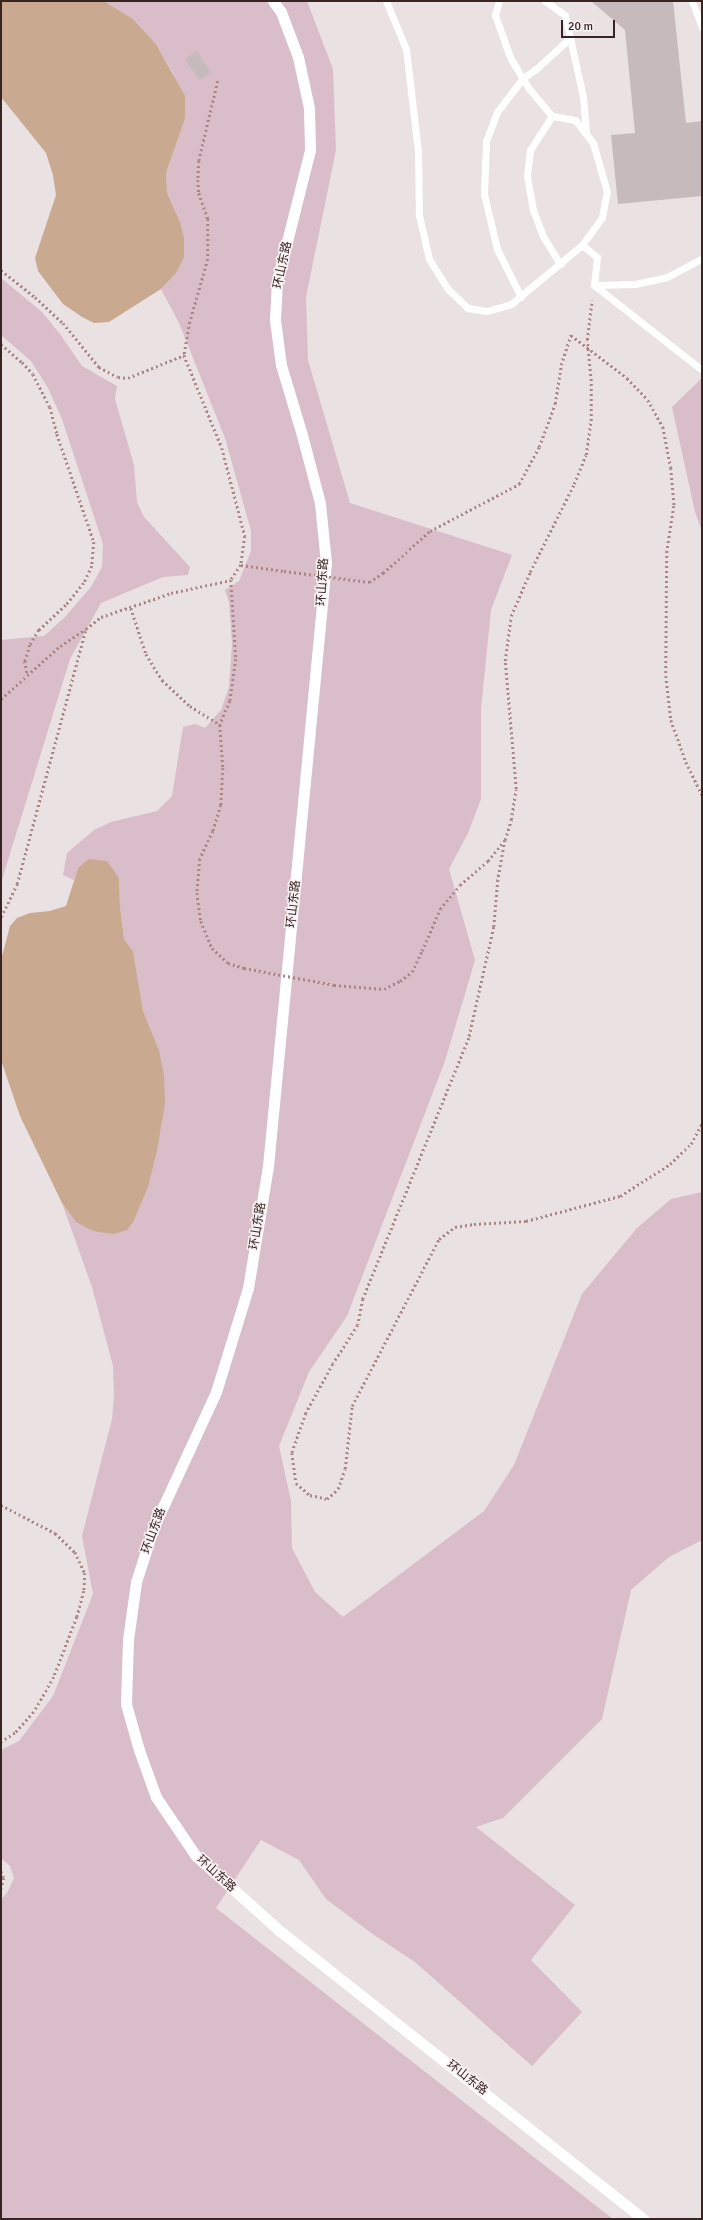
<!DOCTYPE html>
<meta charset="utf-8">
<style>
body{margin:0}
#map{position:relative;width:703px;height:2220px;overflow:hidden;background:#eae1e3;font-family:Signika,"Noto Sans SC",sans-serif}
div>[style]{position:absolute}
.green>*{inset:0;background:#d9bdc9}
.water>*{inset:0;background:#c9a98f}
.building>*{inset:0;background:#c7babc}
.path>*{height:2.5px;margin-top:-1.25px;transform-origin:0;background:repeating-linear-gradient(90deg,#aa8586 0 2px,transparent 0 5px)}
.service>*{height:7px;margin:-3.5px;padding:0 3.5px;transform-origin:3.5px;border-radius:3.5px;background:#fff}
.tertiary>*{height:11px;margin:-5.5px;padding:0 5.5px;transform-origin:5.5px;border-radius:5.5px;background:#fff}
.path-bridge>*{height:2.5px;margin-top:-1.25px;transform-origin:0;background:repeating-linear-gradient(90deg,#aa8586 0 2px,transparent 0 5px)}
span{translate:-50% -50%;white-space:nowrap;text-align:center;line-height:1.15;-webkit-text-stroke:3px #f7f1f3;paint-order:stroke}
.street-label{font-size:12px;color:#392424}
.frame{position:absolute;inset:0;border:2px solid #392424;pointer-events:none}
.scale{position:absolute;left:561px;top:20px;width:54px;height:18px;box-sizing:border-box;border:2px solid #392424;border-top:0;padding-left:5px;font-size:12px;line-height:14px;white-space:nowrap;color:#392424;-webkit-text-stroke:3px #f7f1f3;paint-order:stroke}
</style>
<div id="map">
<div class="green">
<i style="clip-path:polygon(104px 1px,307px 1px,333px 69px,336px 150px,306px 297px,308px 360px,350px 503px,512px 555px,491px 610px,481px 709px,481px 799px,468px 833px,449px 869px,475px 960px,445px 1061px,347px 1316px,309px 1372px,279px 1446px,291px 1501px,292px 1548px,315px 1592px,343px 1617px,484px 1511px,514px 1465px,582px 1294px,637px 1228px,671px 1199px,702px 1192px,702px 1540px,669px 1557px,631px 1590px,602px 1719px,503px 1818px,476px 1827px,575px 1905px,531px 1960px,582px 2012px,532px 2066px,415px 1962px,374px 1935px,326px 1899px,299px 1860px,261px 1840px,216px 1908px,613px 2219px,1px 2219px,1px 1899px,7px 1893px,14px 1878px,10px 1866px,1px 1858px,1px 1750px,19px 1741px,53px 1696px,93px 1594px,82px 1536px,112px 1419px,114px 1396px,113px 1366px,92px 1287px,62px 1203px,76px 1222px,159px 1050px,143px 1011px,133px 951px,124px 939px,120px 907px,119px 878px,78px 868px,74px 880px,63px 875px,67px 853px,94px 830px,111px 822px,157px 811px,172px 796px,183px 727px,195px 724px,205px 728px,221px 710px,229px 687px,232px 643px,229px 602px,225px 590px,239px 581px,251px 551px,251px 531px,225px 438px,179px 323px,161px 289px,176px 273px,180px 222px,167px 193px,166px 173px,185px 119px,174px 75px,156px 44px,133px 19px)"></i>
<i style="clip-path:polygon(1px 278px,42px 312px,60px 334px,82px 366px,117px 386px,115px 399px,134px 465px,137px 502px,144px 517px,190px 567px,188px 575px,163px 577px,101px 603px,70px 659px,1px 883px,1px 640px,44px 636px,64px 618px,91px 587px,102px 567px,103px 544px,62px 419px,48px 388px,31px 361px,1px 335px)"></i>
<i style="clip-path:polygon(702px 378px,702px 531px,695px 512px,672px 407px)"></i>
</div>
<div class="water">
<i style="clip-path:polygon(2px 1px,104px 1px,133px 19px,156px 44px,185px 96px,185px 119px,166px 173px,167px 193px,180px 222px,184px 238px,184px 257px,176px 273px,161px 289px,109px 322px,94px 323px,82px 317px,63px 304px,38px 271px,35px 258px,56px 195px,53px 175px,46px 153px,1px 97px)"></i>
<i style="clip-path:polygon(89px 859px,107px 861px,119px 878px,120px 907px,124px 939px,133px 951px,143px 1011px,159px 1050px,164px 1076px,165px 1103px,157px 1151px,148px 1187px,133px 1222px,127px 1230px,113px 1234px,93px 1231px,76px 1222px,62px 1203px,20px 1116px,1px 1060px,1px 960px,10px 926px,17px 918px,30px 913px,50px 911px,66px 906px,78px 868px)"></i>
</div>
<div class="building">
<i style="clip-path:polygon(591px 1px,673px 1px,686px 123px,702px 121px,702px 196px,618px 204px,611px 135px,635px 133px,625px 30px)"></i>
<i style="clip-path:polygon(197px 51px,211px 73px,199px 80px,185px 59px)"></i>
</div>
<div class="path">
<i style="left:218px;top:81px;width:82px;rotate:103.4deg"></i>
<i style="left:199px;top:161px;width:19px;rotate:93deg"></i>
<i style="left:198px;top:180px;width:13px;rotate:86deg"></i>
<i style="left:199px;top:193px;width:28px;rotate:71deg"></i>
<i style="left:208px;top:219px;width:40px;rotate:90deg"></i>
<i style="left:208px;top:259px;width:66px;rotate:105.9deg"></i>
<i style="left:190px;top:322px;width:34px;rotate:100deg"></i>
<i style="left:184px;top:355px;width:100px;rotate:67.8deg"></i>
<i style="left:222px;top:448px;width:91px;rotate:75.4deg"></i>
<i style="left:245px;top:536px;width:29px;rotate:98deg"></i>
<i style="left:241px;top:565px;width:18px;rotate:124deg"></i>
<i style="left:231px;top:580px;width:79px;rotate:86.4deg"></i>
<i style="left:236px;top:659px;width:42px;rotate:98.1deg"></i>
<i style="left:230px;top:701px;width:26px;rotate:113deg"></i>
<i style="left:220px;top:725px;width:43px;rotate:86deg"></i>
<i style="left:223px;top:768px;width:37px;rotate:93deg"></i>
<i style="left:221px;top:805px;width:27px;rotate:107deg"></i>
<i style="left:213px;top:831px;width:31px;rotate:115deg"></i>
<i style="left:200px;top:859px;width:34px;rotate:95deg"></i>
<i style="left:197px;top:893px;width:28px;rotate:82deg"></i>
<i style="left:201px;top:921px;width:29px;rotate:68deg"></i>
<i style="left:212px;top:948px;width:22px;rotate:43deg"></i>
<i style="left:228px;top:963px;width:17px;rotate:17deg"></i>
<i style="left:1px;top:270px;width:43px;rotate:38.5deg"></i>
<i style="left:35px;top:297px;width:38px;rotate:43deg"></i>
<i style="left:63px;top:323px;width:57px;rotate:50.7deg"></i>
<i style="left:99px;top:367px;width:21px;rotate:28deg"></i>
<i style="left:118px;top:377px;width:10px;rotate:6deg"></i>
<i style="left:128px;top:378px;width:61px;rotate:-22.3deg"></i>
<i style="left:1px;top:344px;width:28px;rotate:41deg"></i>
<i style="left:22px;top:362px;width:16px;rotate:47deg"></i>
<i style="left:33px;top:374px;width:37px;rotate:63deg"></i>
<i style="left:50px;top:407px;width:28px;rotate:75deg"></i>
<i style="left:57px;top:434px;width:114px;rotate:71.1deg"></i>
<i style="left:94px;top:542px;width:24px;rotate:95deg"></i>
<i style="left:92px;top:566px;width:19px;rotate:115deg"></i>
<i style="left:84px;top:583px;width:28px;rotate:129deg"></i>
<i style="left:66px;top:605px;width:37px;rotate:137deg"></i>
<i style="left:39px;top:630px;width:17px;rotate:121deg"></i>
<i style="left:30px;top:645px;width:17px;rotate:107deg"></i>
<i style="left:25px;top:661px;width:13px;rotate:81deg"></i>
<i style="left:241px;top:565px;width:43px;rotate:7.9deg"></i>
<i style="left:369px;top:582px;width:17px;rotate:-33deg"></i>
<i style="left:383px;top:573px;width:63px;rotate:-41.8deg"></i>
<i style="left:430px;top:531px;width:101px;rotate:-27.8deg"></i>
<i style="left:519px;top:484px;width:42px;rotate:-61.6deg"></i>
<i style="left:539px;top:447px;width:46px;rotate:-69.6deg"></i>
<i style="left:555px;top:404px;width:39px;rotate:-81deg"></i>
<i style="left:561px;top:365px;width:32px;rotate:-72deg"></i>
<i style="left:571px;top:335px;width:71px;rotate:37.5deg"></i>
<i style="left:627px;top:378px;width:30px;rotate:46deg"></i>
<i style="left:648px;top:400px;width:31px;rotate:61deg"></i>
<i style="left:663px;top:427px;width:42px;rotate:79deg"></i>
<i style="left:671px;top:468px;width:38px;rotate:85deg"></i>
<i style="left:674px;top:506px;width:46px;rotate:98.8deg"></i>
<i style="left:667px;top:551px;width:125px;rotate:90.5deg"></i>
<i style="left:666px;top:676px;width:44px;rotate:83.5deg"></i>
<i style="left:671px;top:720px;width:45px;rotate:70.3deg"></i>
<i style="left:686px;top:762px;width:37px;rotate:64deg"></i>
<i style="left:131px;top:608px;width:48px;rotate:71.9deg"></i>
<i style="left:146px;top:654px;width:31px;rotate:58deg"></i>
<i style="left:162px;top:680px;width:38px;rotate:43deg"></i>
<i style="left:190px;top:706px;width:36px;rotate:32deg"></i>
<i style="left:1px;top:699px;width:79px;rotate:-41.9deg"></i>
<i style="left:60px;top:646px;width:31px;rotate:-33deg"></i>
<i style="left:505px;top:840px;width:41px;rotate:99.9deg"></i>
<i style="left:498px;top:880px;width:47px;rotate:94.9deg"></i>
<i style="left:494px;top:927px;width:114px;rotate:102.7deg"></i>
<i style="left:469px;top:1038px;width:282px;rotate:112.1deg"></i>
<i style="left:363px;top:1299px;width:26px;rotate:101deg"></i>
<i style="left:358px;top:1325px;width:46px;rotate:122.7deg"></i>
<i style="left:333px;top:1364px;width:56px;rotate:118.9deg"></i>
<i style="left:306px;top:1413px;width:42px;rotate:109.3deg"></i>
<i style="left:292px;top:1453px;width:30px;rotate:82deg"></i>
<i style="left:296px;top:1483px;width:18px;rotate:41deg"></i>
<i style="left:310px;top:1495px;width:17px;rotate:13deg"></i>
<i style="left:327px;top:1499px;width:15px;rotate:-42deg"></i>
<i style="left:338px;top:1489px;width:21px;rotate:-71deg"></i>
<i style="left:345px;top:1469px;width:63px;rotate:-83.7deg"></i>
<i style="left:352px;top:1406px;width:188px;rotate:-62.5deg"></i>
<i style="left:439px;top:1239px;width:20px;rotate:-37deg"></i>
<i style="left:455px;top:1227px;width:19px;rotate:-9deg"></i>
<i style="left:474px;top:1224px;width:52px;rotate:-3.3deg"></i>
<i style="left:526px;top:1221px;width:97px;rotate:-14.9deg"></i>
<i style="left:620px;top:1196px;width:59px;rotate:-32.6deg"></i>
<i style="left:670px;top:1164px;width:29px;rotate:-44deg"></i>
<i style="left:691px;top:1144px;width:24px;rotate:-62deg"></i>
<i style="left:1px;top:917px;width:37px;rotate:-64deg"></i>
<i style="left:17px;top:884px;width:264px;rotate:-74.9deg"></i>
<i style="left:86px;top:629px;width:19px;rotate:-39deg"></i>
<i style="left:101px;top:617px;width:74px;rotate:-18.9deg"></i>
<i style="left:171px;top:593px;width:61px;rotate:-12.2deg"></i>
<i style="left:334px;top:985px;width:50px;rotate:4.6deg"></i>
<i style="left:384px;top:989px;width:18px;rotate:-27deg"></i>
<i style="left:400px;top:981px;width:15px;rotate:-37deg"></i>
<i style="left:412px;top:972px;width:23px;rotate:-65deg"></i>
<i style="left:422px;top:951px;width:46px;rotate:-66.8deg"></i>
<i style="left:440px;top:909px;width:31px;rotate:-50deg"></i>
<i style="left:460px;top:885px;width:37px;rotate:-41deg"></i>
<i style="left:488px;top:861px;width:27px;rotate:-51deg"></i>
<i style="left:505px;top:840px;width:21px;rotate:-73deg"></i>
<i style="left:511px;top:820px;width:31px;rotate:-81deg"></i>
<i style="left:516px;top:789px;width:128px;rotate:-94.9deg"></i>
<i style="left:505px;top:661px;width:45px;rotate:-82.4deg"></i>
<i style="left:511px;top:616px;width:48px;rotate:-66.6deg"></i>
<i style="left:530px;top:572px;width:98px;rotate:-63.4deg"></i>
<i style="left:574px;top:484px;width:31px;rotate:-68deg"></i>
<i style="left:586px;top:455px;width:34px;rotate:-82deg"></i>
<i style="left:591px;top:421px;width:40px;rotate:-90deg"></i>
<i style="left:591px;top:381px;width:41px;rotate:-95.6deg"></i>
<i style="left:587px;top:340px;width:40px;rotate:-82.9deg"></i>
<i style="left:1px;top:1505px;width:61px;rotate:27.4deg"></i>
<i style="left:55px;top:1533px;width:28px;rotate:44deg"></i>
<i style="left:75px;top:1552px;width:23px;rotate:65deg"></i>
<i style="left:85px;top:1573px;width:18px;rotate:93deg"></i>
<i style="left:84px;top:1591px;width:27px;rotate:105deg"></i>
<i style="left:77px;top:1617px;width:64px;rotate:111deg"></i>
<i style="left:54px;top:1677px;width:40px;rotate:119.7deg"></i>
<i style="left:34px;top:1712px;width:28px;rotate:132deg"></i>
<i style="left:15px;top:1733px;width:17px;rotate:147deg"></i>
<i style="left:1px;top:1871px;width:8px;rotate:67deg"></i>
<i style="left:4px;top:1878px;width:11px;rotate:105deg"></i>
</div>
<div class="service">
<i style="left:386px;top:1px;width:52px;rotate:67.4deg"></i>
<i style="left:406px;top:49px;width:103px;rotate:83.3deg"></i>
<i style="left:418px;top:151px;width:64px;rotate:89.1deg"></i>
<i style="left:419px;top:215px;width:45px;rotate:77.2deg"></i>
<i style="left:429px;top:259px;width:34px;rotate:58deg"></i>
<i style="left:447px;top:288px;width:29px;rotate:44deg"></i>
<i style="left:468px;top:308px;width:19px;rotate:9deg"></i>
<i style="left:487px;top:311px;width:25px;rotate:-16deg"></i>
<i style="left:511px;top:304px;width:92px;rotate:-39.7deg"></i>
<i style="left:582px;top:245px;width:34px;rotate:-54deg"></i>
<i style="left:602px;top:217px;width:25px;rotate:-79deg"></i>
<i style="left:607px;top:192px;width:51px;rotate:-105.9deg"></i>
<i style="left:593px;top:143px;width:29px;rotate:-128deg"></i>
<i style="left:575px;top:120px;width:23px;rotate:-170deg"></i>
<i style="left:552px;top:116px;width:35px;rotate:-130deg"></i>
<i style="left:529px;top:89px;width:37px;rotate:-121deg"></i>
<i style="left:510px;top:57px;width:45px;rotate:-109.7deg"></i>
<i style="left:495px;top:15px;width:15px;rotate:-74deg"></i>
<i style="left:545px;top:1px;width:24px;rotate:35deg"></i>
<i style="left:565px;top:15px;width:84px;rotate:77.6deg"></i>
<i style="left:583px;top:97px;width:36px;rotate:85deg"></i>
<i style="left:692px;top:1px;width:28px;rotate:69deg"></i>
<i style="left:552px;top:116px;width:40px;rotate:122.9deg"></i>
<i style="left:530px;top:150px;width:26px;rotate:97deg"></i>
<i style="left:527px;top:176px;width:35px;rotate:80deg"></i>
<i style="left:533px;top:210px;width:30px;rotate:69deg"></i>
<i style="left:544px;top:238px;width:31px;rotate:58deg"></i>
<i style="left:582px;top:245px;width:19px;rotate:39deg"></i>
<i style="left:597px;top:257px;width:28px;rotate:96deg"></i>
<i style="left:594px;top:285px;width:137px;rotate:38.2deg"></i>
<i style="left:594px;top:285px;width:41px;rotate:-1.4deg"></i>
<i style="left:635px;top:284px;width:33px;rotate:-12deg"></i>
<i style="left:667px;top:277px;width:40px;rotate:-28deg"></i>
<i style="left:521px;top:297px;width:54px;rotate:-116.6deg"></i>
<i style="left:497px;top:249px;width:57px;rotate:-103.3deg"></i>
<i style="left:484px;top:194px;width:53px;rotate:-87.8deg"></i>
<i style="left:486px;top:141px;width:31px;rotate:-69deg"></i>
<i style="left:497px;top:112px;width:43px;rotate:-52.6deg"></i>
<i style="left:523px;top:78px;width:16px;rotate:-35deg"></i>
<i style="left:536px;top:69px;width:47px;rotate:-42.4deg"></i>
</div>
<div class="tertiary">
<i style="left:273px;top:1px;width:14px;rotate:54deg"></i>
<i style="left:281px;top:12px;width:48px;rotate:69.3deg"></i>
<i style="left:298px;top:57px;width:52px;rotate:77.8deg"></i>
<i style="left:309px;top:108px;width:42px;rotate:88.6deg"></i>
<i style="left:310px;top:150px;width:135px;rotate:104.1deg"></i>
<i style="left:277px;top:281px;width:39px;rotate:93deg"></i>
<i style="left:275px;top:320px;width:45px;rotate:82.4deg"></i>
<i style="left:281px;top:365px;width:73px;rotate:73.3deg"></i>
<i style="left:302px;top:435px;width:70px;rotate:75.2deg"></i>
<i style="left:320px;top:503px;width:60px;rotate:84.3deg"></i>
<i style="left:326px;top:563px;width:606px;rotate:95.49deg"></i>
<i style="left:268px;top:1166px;width:124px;rotate:99.3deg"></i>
<i style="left:248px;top:1288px;width:109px;rotate:107.1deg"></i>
<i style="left:216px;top:1392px;width:148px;rotate:114.8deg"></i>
<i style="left:154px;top:1526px;width:59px;rotate:107.8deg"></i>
<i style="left:136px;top:1582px;width:59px;rotate:97.9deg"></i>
<i style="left:128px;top:1640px;width:64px;rotate:91.8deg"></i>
<i style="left:126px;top:1704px;width:48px;rotate:74.2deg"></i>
<i style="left:139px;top:1750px;width:50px;rotate:70.1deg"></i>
<i style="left:156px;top:1797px;width:71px;rotate:55.9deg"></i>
<i style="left:196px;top:1856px;width:113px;rotate:41.8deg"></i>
<i style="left:280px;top:1931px;width:464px;rotate:38.4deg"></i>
</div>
<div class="path-bridge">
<i style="left:284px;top:571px;width:86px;rotate:7.4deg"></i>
<i style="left:244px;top:968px;width:92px;rotate:10.7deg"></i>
</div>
<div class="street-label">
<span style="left:283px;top:265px;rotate:-78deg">环山东路</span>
<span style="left:323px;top:582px;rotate:-87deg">环山东路</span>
<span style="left:294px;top:904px;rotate:-84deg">环山东路</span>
<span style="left:258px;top:1226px;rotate:-81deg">环山东路</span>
<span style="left:154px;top:1531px;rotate:-70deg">环山东路</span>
<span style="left:216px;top:1874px;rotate:42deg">环山东路</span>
<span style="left:467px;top:2078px;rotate:38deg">环山东路</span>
</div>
<div class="frame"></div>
<div class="scale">20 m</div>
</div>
